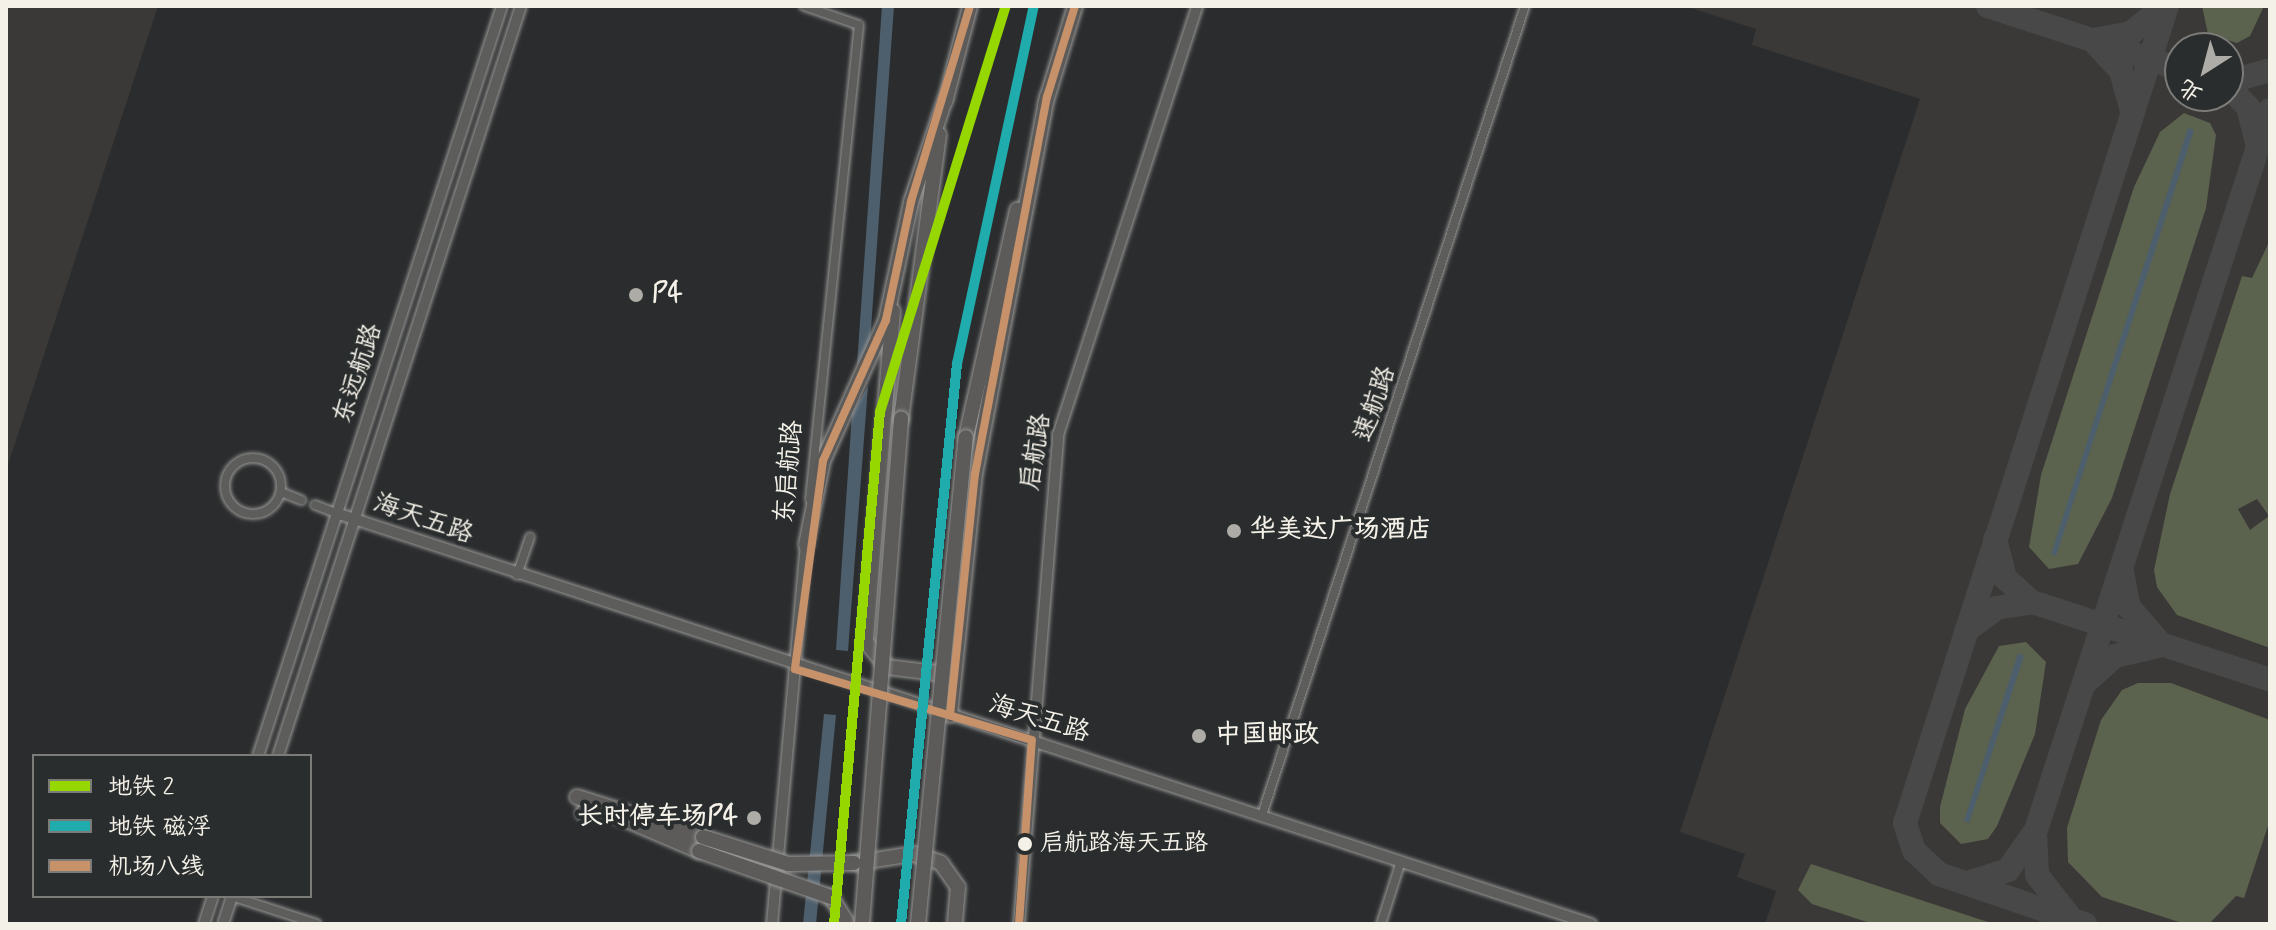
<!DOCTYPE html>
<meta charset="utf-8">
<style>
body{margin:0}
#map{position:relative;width:2276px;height:930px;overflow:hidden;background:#2b2c2d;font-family:Mynerve,"LXGW WenKai TC",sans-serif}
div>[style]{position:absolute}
.built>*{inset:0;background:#3b3937}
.green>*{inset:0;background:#5b624d}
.water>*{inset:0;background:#4d5f6d}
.taxiway>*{height:24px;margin:-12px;padding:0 12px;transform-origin:12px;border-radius:12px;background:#484848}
.roads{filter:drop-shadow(0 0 2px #979796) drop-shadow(0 0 2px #979796)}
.minor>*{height:8px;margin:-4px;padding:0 4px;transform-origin:4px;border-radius:4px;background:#5d5d5c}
.minor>.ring{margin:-4px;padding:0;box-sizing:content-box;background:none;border:8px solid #5d5d5c;border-radius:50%}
.tertiary>*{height:10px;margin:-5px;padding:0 5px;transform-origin:5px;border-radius:5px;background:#5d5d5c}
.trunk>*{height:14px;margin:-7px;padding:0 7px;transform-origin:7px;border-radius:7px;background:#5c5b59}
.bridges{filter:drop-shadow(0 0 2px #979796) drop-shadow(0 0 2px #979796)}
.trunk-bridge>*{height:14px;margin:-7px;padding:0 7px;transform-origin:7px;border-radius:7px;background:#5c5b59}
.bus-1>*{height:8px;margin:-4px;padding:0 4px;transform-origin:4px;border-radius:4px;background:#c7916a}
.metro-1>*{height:10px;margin:-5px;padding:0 5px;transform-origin:5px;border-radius:5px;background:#97d700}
.metro-2>*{height:10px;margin:-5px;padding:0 5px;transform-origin:5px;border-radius:5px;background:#20acac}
.dots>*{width:22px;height:22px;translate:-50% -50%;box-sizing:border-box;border:4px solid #2a2d2e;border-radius:50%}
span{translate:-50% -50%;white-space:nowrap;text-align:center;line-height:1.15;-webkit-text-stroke:8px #2a2d2e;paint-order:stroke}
.bus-label{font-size:24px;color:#f4f1e8}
.left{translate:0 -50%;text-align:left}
.poi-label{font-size:26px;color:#f4f1e8;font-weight:700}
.right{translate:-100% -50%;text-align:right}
.street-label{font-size:26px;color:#f4f1e8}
.frame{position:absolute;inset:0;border:8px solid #f4f1e8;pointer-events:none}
.legend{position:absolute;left:32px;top:754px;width:280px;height:144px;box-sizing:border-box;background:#2a2d2e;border:2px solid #7b7b78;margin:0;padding:10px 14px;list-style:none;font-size:24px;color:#f4f1e8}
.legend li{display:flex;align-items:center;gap:16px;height:40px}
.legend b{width:40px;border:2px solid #7b7b78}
.north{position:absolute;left:2164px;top:32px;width:80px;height:80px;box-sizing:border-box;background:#2a2d2e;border:2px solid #7b7b78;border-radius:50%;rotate:216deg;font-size:22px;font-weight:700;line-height:32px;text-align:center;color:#f4f1e8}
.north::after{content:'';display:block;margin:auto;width:28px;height:36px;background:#aeaca7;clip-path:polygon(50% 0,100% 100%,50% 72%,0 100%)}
</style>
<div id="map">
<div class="built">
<i style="clip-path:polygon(6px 6px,158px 6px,6px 471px)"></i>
<i style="clip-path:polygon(evenodd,1685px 6px,2270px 6px,2270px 924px,1765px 924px,1776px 891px,1737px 877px,1745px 854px,1680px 832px,1920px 99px,1752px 45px,1756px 29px,1685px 6px,2180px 48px,2228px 48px,2228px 96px,2180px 96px,2180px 48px)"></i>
</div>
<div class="green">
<i style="clip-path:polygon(2202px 6px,2264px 6px,2250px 36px,2237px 43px,2208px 34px)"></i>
<i style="clip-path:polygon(2184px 113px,2210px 123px,2216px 135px,2206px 208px,2112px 498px,2078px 564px,2049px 569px,2029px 547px,2041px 475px,2134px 187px,2160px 132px)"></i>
<i style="clip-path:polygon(evenodd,2270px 240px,2270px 648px,2177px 615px,2157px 587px,2154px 570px,2170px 494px,2242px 276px,2252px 278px,2270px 240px,2257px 499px,2269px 516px,2250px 530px,2238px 509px,2257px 499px)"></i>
<i style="clip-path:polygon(2026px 642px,2046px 662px,2035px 734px,1997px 826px,1988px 839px,1961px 844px,1940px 823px,1940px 807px,1965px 709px,1999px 646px)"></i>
<i style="clip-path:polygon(2138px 683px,2171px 683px,2270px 720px,2270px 820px,2244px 898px,2236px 896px,2209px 924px,2182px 923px,2102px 897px,2068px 862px,2067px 828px,2101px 720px,2122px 690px)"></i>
<i style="clip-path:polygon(1811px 864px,1994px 924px,1873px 924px,1812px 904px,1798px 890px)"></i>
</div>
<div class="water">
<i style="clip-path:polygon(882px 6px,894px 6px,870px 343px,857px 365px)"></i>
<i style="clip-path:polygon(2188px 128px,2194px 130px,2056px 556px,2051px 554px)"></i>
<i style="clip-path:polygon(868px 386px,848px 651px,836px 650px,852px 413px)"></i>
<i style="clip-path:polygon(2018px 653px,2024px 656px,1969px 823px,1964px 821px)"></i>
<i style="clip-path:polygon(824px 714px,836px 715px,816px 924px,803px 924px)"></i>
</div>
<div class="taxiway">
<i style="left:1988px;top:6px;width:202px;rotate:18.2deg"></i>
<i style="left:2098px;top:39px;width:34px;rotate:-10deg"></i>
<i style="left:2131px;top:33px;width:43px;rotate:-39.3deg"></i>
<i style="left:2096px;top:44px;width:37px;rotate:47deg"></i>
<i style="left:2121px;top:71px;width:41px;rotate:74.6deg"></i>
<i style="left:2228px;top:82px;width:44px;rotate:-15.9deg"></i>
<i style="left:2228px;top:87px;width:28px;rotate:45deg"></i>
<i style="left:2248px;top:107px;width:38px;rotate:76deg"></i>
<i style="left:1995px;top:539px;width:40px;rotate:75.6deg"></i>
<i style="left:2005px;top:578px;width:36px;rotate:42deg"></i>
<i style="left:2122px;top:572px;width:36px;rotate:79deg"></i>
<i style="left:2129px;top:607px;width:46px;rotate:49.4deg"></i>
<i style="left:1966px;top:631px;width:38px;rotate:-37deg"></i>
<i style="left:1996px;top:608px;width:36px;rotate:-9deg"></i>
<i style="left:2032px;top:602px;width:250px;rotate:18.1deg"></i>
<i style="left:2086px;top:682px;width:39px;rotate:-42deg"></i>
<i style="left:2115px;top:656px;width:44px;rotate:-13.1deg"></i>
<i style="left:2035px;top:832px;width:43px;rotate:87.3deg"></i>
<i style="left:2037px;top:875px;width:52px;rotate:52deg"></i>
<i style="left:1968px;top:883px;width:42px;rotate:-18deg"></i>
<i style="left:2008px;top:870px;width:49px;rotate:-55deg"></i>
<i style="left:2036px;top:830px;width:757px;rotate:-72deg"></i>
<i style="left:2085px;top:924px;width:154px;rotate:-161.1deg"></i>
<i style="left:1939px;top:874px;width:34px;rotate:-137deg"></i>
<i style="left:1914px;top:851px;width:29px;rotate:-108deg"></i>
<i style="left:1905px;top:823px;width:858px;rotate:-72.22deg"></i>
</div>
<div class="roads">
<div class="minor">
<i style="left:804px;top:6px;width:58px;rotate:19.1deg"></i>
<i style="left:859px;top:25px;width:477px;rotate:95.9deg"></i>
<i class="ring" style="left:225px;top:458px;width:48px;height:48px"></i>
<i style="left:281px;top:492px;width:22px;rotate:22deg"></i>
<i style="left:315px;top:505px;width:22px;rotate:21deg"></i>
<i style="left:517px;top:575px;width:40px;rotate:-71.1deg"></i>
<i style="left:1262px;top:815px;width:851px;rotate:-71.99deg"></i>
<i style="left:231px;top:896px;width:90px;rotate:18deg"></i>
<i style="left:1381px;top:924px;width:66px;rotate:-72.4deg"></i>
</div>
<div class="tertiary">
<i style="left:336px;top:513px;width:1321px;rotate:18.13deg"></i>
<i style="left:258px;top:756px;width:789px;rotate:-71.98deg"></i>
<i style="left:278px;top:756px;width:788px;rotate:-72.05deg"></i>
<i style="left:204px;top:924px;width:29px;rotate:-72deg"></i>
<i style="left:223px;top:924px;width:29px;rotate:-72deg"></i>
<i style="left:772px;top:924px;width:381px;rotate:-84.9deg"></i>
<i style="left:1019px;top:924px;width:491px;rotate:-85.4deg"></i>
<i style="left:1058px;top:435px;width:451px;rotate:-72deg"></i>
</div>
<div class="trunk">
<i style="left:945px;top:102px;width:99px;rotate:-75.4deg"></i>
<i style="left:1045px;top:105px;width:103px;rotate:-73.1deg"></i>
<i style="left:893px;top:311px;width:332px;rotate:94.7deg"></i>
<i style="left:866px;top:642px;width:33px;rotate:50deg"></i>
<i style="left:887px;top:667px;width:49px;rotate:7deg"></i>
<i style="left:936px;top:673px;width:16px;rotate:-30deg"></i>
<i style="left:901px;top:419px;width:287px;rotate:-82.4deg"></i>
<i style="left:966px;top:437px;width:233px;rotate:-77.3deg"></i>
<i style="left:806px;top:545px;width:86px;rotate:-78.6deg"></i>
<i style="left:823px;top:461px;width:154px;rotate:-65.9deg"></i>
<i style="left:886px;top:320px;width:121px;rotate:-78deg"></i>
<i style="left:911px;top:202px;width:114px;rotate:-71.6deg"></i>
<i style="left:950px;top:715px;width:242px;rotate:-84.1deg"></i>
<i style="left:975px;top:474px;width:384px;rotate:-79.2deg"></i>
<i style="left:577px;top:797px;width:132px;rotate:17.6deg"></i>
<i style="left:583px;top:813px;width:20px;rotate:-9deg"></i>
<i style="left:603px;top:810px;width:104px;rotate:23.1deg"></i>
<i style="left:855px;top:863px;width:60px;rotate:-8.7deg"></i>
<i style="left:914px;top:854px;width:28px;rotate:18deg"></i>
<i style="left:941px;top:863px;width:29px;rotate:55deg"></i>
<i style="left:958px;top:887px;width:37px;rotate:95deg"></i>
<i style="left:831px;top:897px;width:32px;rotate:58deg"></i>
</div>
</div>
<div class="bridges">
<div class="trunk-bridge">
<i style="left:703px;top:837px;width:89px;rotate:17.6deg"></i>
<i style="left:788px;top:864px;width:66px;rotate:-0.9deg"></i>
<i style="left:699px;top:851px;width:140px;rotate:19.2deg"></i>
<i style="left:862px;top:924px;width:507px;rotate:-85.58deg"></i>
<i style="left:918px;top:924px;width:489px;rotate:-84.4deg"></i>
</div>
</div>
<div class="bus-1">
<i style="left:970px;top:6px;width:205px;rotate:106.8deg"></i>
<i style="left:911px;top:202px;width:121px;rotate:102deg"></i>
<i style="left:886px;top:320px;width:154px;rotate:114.1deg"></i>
<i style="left:823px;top:461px;width:210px;rotate:97.7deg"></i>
<i style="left:795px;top:669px;width:247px;rotate:16.7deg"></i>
<i style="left:950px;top:715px;width:242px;rotate:-84.1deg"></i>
<i style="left:975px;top:474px;width:384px;rotate:-79.2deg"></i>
<i style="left:1047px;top:97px;width:95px;rotate:-72.9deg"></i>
<i style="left:1019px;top:924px;width:184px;rotate:-86deg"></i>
</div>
<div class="metro-1">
<i style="left:834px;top:924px;width:514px;rotate:-84.87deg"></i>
<i style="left:880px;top:412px;width:425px;rotate:-72.8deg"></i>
</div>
<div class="metro-2">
<i style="left:901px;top:924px;width:563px;rotate:-84.29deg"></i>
<i style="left:957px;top:364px;width:366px;rotate:-77.9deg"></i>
</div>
<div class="dots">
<i style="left:636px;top:295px;background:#aeaca7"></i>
<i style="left:1234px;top:531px;background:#aeaca7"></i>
<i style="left:1199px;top:736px;background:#aeaca7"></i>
<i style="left:754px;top:818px;background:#aeaca7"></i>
<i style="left:1025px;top:844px;background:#f4f1e8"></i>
</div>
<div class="bus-label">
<span class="left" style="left:1040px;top:844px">启航路海天五路</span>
</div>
<div class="poi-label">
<span class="left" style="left:652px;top:295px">P4</span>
<span class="left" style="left:1250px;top:531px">华美达广场酒店</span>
<span class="left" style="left:1215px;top:736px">中国邮政</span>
<span class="right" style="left:738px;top:818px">长时停车场P4</span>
</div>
<div class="street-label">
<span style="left:359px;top:374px;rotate:-72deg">东远航路</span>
<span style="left:1376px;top:404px;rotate:-71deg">速航路</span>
<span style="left:1037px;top:452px;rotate:-81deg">启航路</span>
<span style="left:790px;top:472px;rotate:-85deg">东启航路</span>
<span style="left:423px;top:520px;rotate:19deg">海天五路</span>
<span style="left:1039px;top:720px;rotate:17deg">海天五路</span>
</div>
<div class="frame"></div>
<ul class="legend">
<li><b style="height:10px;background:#97d700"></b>地铁 2</li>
<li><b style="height:10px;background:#20acac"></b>地铁 磁浮</li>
<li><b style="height:10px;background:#c7916a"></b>机场八线</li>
</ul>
<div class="north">北</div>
</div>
